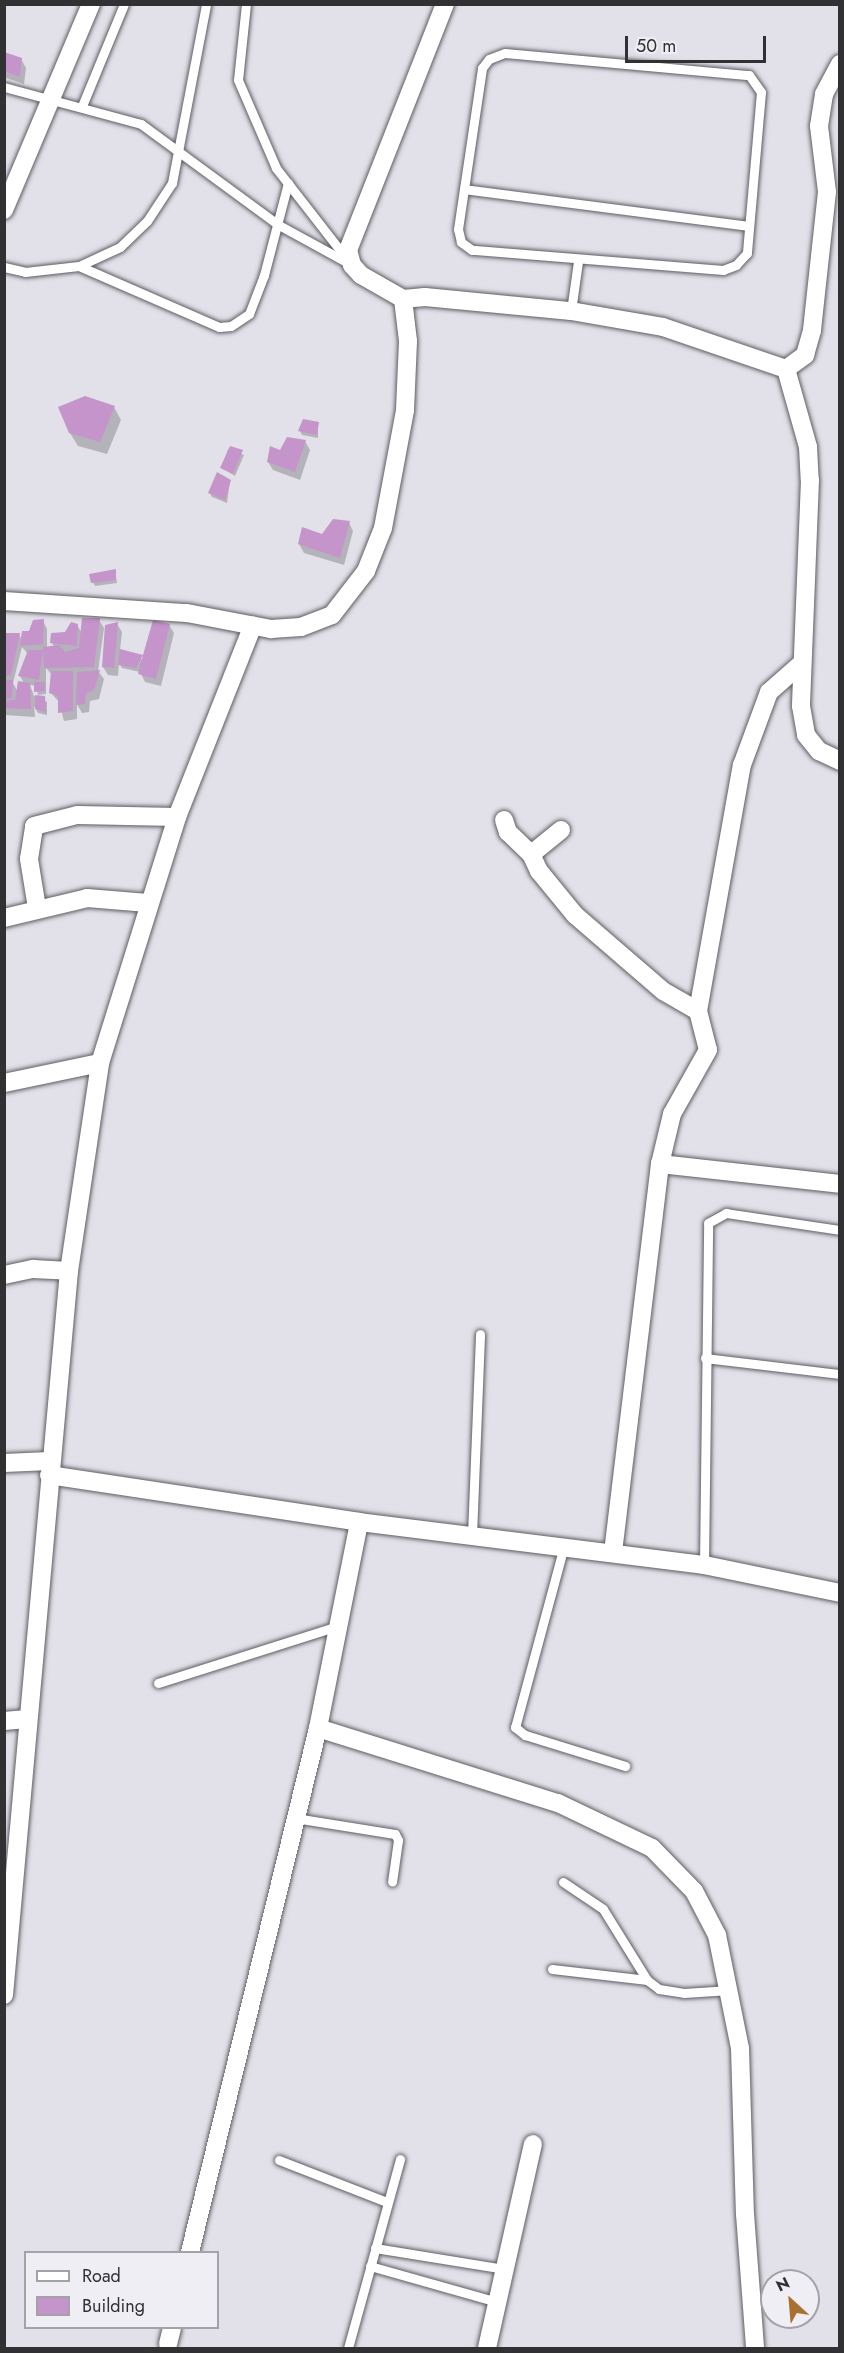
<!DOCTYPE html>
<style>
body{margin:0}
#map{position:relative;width:844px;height:2353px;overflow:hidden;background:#e2e0e8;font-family:Jost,sans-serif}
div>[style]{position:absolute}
.shadow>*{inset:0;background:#0003}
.building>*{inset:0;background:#c594ca}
.roads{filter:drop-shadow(0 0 2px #5e5d63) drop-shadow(0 0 2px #5e5d63)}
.service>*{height:9px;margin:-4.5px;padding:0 4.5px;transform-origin:4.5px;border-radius:4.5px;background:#fff}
.minor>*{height:18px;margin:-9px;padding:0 9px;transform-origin:9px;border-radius:9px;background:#fff}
span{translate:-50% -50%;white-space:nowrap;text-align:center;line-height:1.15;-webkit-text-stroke:4.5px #f0eef5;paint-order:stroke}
.frame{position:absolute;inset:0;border:6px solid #313133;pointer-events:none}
.legend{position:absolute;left:24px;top:2251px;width:195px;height:78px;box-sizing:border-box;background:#f0eef5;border:2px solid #a4a2a7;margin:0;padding:8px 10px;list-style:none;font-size:18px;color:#313133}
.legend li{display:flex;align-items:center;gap:12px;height:30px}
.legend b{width:30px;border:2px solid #a4a2a7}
.north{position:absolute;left:760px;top:2269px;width:60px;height:60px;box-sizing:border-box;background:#f0eef5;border:2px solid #a4a2a7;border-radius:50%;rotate:334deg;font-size:16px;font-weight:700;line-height:24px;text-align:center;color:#313133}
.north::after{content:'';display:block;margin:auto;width:21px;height:27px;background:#a9702f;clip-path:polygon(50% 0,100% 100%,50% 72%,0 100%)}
.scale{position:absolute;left:625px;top:36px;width:141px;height:27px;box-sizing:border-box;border:3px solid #313133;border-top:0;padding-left:8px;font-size:18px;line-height:21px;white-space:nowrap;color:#313133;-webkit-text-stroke:4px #f0eef5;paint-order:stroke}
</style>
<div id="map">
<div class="shadow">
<i style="clip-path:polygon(4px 54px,21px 59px,26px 68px,24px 84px,4px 77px)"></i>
<i style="clip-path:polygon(114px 407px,121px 420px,107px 454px,78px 446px,70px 433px)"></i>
<i style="clip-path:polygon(318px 423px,318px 438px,302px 435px,300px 431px)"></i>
<i style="clip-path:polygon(305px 441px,310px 450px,300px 480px,273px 470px,268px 462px)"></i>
<i style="clip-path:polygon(228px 449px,244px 455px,235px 476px,222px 468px)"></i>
<i style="clip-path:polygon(230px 481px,227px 503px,212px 497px,210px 493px)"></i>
<i style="clip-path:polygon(349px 523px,353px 531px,344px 565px,304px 553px,299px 544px)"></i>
<i style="clip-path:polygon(115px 571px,117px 583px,95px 586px,93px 582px)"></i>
<i style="clip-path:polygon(evenodd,99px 620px,104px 628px,98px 671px,104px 679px,99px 699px,90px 701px,89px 712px,82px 713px,77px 704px,77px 719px,64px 721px,59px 702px,51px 693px,52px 675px,46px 668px,46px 694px,38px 695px,36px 686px,30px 685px,34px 696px,47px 702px,47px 715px,38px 713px,34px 706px,35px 717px,4px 715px,4px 635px,19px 634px,22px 640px,43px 621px,47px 629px,47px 649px,54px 647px,52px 643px,77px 625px,82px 633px,99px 620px,22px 647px,28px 654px,20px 676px,24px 683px,18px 692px,13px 683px,22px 647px)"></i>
<i style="clip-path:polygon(117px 624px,122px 632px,120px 650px,144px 660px,169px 625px,174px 633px,161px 686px,145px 682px,140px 672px,122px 668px,119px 663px,118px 676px,108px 675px,103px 667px)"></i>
</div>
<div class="building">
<i style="clip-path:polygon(4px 52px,22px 58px,20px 77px,4px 71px)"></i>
<i style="clip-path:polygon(85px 396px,115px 406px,100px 442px,69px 433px,58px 407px)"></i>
<i style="clip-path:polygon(303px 419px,319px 422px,317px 435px,298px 431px)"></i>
<i style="clip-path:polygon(287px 437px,306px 440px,295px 472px,267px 462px,270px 446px,280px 450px)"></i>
<i style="clip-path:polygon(230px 446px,243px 450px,233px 474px,220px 468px)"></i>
<i style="clip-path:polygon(217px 472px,231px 480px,225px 500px,208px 493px)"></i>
<i style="clip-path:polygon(333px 519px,350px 521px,340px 558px,298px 544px,302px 527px,322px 534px)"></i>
<i style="clip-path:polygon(116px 569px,116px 580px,91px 583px,89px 574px)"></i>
<i style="clip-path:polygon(82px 618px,100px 618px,94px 667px,44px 668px,43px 647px,59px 645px,65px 652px,79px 648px)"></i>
<i style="clip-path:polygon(44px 619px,43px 644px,20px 646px,22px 631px,29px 631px,33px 620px)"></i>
<i style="clip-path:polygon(153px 620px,170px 624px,156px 679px,138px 674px,143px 655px,136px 668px,118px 665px,120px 649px,143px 655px)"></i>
<i style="clip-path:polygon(71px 622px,78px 624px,77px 646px,50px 643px,51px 633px,65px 632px)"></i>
<i style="clip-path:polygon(118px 622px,114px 668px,102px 667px,105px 625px)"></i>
<i style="clip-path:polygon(4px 633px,20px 633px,11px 675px,4px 676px)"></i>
<i style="clip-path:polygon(28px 650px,43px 650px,39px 680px,18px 676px)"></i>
<i style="clip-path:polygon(100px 670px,94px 690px,86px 693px,85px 704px,76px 705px,77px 672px)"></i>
<i style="clip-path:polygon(51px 671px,73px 671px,73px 711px,58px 713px,58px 696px,49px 693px)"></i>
<i style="clip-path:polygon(4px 680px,13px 680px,12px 698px,4px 699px)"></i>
<i style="clip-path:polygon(18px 681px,30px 683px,31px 709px,4px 708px,4px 701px,15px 700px)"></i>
<i style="clip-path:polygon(34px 682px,45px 682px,45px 691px,34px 692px)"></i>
<i style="clip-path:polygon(35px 695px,45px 696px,46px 712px,35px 709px)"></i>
</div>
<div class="roads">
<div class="service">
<i style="left:246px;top:4px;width:76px;rotate:96deg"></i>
<i style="left:238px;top:80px;width:96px;rotate:66.6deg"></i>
<i style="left:276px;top:168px;width:114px;rotate:52.1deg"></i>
<i style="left:505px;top:53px;width:245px;rotate:5.2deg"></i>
<i style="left:749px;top:75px;width:21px;rotate:55deg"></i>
<i style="left:761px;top:92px;width:162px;rotate:95deg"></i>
<i style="left:747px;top:253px;width:16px;rotate:133deg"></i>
<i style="left:736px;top:265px;width:14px;rotate:159deg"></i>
<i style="left:723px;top:270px;width:252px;rotate:-175.4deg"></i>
<i style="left:472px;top:250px;width:14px;rotate:-144deg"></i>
<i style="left:461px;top:242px;width:13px;rotate:-103deg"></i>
<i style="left:458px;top:229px;width:163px;rotate:-81.5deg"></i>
<i style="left:482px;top:68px;width:11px;rotate:-52deg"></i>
<i style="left:489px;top:59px;width:17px;rotate:-21deg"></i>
<i style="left:4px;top:87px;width:142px;rotate:15.1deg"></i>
<i style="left:141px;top:124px;width:169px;rotate:36.3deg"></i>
<i style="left:277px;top:224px;width:85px;rotate:28.7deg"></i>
<i style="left:82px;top:106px;width:110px;rotate:-67.6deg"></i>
<i style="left:464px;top:189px;width:287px;rotate:7.4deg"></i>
<i style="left:79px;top:266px;width:153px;rotate:23.5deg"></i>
<i style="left:219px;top:327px;width:12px;rotate:-5deg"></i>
<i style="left:231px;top:326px;width:22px;rotate:-34deg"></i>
<i style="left:249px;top:314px;width:42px;rotate:-69deg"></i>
<i style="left:264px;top:275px;width:95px;rotate:-75.4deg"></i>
<i style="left:4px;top:267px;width:22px;rotate:13deg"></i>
<i style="left:25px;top:272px;width:54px;rotate:-6.3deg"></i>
<i style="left:79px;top:266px;width:45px;rotate:-24.9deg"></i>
<i style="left:120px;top:247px;width:37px;rotate:-44deg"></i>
<i style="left:147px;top:221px;width:45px;rotate:-56.7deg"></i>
<i style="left:172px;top:183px;width:182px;rotate:-79.2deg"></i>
<i style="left:571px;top:311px;width:50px;rotate:-82deg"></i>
<i style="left:705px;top:1358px;width:136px;rotate:6.8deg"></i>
<i style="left:472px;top:1535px;width:201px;rotate:-87.7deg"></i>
<i style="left:564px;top:1546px;width:188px;rotate:105.1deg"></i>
<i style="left:515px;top:1727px;width:13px;rotate:39deg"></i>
<i style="left:525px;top:1735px;width:105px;rotate:17.2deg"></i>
<i style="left:704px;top:1565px;width:342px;rotate:-89.3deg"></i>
<i style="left:708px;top:1223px;width:21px;rotate:-29deg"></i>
<i style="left:726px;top:1213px;width:115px;rotate:8.5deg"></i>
<i style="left:158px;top:1683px;width:189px;rotate:-17.6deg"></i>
<i style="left:295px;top:1818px;width:101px;rotate:9.1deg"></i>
<i style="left:395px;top:1834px;width:7px;rotate:63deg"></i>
<i style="left:398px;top:1840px;width:42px;rotate:98.1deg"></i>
<i style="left:563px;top:1882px;width:48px;rotate:34deg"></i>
<i style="left:603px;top:1909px;width:84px;rotate:58.2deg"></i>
<i style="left:647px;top:1980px;width:15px;rotate:37deg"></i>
<i style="left:659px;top:1989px;width:25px;rotate:9deg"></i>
<i style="left:684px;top:1993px;width:46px;rotate:-3.7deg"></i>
<i style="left:552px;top:1969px;width:96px;rotate:6.6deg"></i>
<i style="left:279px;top:2160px;width:116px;rotate:21.3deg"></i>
<i style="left:375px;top:2248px;width:132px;rotate:9.2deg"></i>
<i style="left:370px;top:2266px;width:132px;rotate:15.8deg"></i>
<i style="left:348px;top:2348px;width:196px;rotate:-74.6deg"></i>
</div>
<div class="minor">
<i style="left:445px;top:4px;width:264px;rotate:111.5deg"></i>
<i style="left:348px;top:250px;width:16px;rotate:75deg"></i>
<i style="left:352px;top:265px;width:13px;rotate:48deg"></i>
<i style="left:361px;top:275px;width:48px;rotate:29.7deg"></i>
<i style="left:403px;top:299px;width:22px;rotate:-5deg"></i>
<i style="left:425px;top:297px;width:147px;rotate:5.5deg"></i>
<i style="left:571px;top:311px;width:93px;rotate:9.9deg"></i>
<i style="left:663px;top:327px;width:130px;rotate:18.9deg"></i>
<i style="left:4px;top:210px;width:224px;rotate:-67.1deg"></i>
<i style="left:786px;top:369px;width:81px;rotate:74.2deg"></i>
<i style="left:808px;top:447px;width:33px;rotate:87deg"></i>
<i style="left:810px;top:480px;width:226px;rotate:92.3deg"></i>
<i style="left:801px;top:706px;width:29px;rotate:80deg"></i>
<i style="left:806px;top:735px;width:21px;rotate:51deg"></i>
<i style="left:819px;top:751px;width:23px;rotate:25deg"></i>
<i style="left:786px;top:369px;width:24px;rotate:-36deg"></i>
<i style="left:805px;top:355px;width:26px;rotate:-74deg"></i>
<i style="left:812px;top:330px;width:139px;rotate:-83.8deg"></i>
<i style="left:827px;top:192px;width:66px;rotate:-96.9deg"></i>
<i style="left:819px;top:126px;width:32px;rotate:-81deg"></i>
<i style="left:824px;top:94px;width:34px;rotate:-62deg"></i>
<i style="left:4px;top:601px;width:183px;rotate:3.8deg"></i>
<i style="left:187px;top:613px;width:86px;rotate:10.8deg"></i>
<i style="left:271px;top:629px;width:30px;rotate:-4deg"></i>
<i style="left:301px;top:627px;width:33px;rotate:-21deg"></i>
<i style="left:332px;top:615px;width:56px;rotate:-52.3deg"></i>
<i style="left:366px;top:571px;width:46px;rotate:-68.4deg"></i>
<i style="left:383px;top:528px;width:120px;rotate:-79.4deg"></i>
<i style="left:405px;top:410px;width:69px;rotate:-87.5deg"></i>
<i style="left:408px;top:341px;width:42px;rotate:-96.8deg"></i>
<i style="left:504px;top:820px;width:13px;rotate:72deg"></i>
<i style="left:508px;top:832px;width:32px;rotate:44deg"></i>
<i style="left:561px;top:830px;width:38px;rotate:141deg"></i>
<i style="left:531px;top:854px;width:19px;rotate:65deg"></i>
<i style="left:539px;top:871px;width:57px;rotate:50.7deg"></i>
<i style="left:575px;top:915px;width:116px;rotate:40.8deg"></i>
<i style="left:663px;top:991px;width:40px;rotate:29.7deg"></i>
<i style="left:698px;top:1011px;width:40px;rotate:75.6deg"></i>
<i style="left:708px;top:1050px;width:73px;rotate:119.4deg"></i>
<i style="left:672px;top:1114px;width:51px;rotate:103.5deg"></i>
<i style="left:660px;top:1164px;width:391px;rotate:96.9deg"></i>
<i style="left:37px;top:908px;width:50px;rotate:-99.3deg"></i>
<i style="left:29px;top:859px;width:33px;rotate:-81deg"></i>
<i style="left:34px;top:826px;width:44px;rotate:-14.3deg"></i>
<i style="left:77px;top:815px;width:100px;rotate:1.1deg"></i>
<i style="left:4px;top:918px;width:85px;rotate:-13.5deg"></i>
<i style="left:87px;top:898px;width:61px;rotate:4.7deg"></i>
<i style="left:698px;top:1011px;width:250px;rotate:-79.9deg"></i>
<i style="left:742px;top:765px;width:78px;rotate:-69.7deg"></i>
<i style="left:769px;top:692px;width:44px;rotate:-41.3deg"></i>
<i style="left:4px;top:1083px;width:98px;rotate:-11.8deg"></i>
<i style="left:660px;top:1164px;width:181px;rotate:6.3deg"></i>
<i style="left:4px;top:1275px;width:30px;rotate:-12deg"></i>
<i style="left:33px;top:1269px;width:36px;rotate:3deg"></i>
<i style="left:4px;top:1463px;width:46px;rotate:-2.5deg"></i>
<i style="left:49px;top:1475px;width:314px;rotate:8.6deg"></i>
<i style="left:359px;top:1522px;width:348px;rotate:7.1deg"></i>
<i style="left:704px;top:1565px;width:139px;rotate:11.6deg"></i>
<i style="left:4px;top:1721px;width:23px;rotate:-5deg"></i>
<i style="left:318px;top:1728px;width:251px;rotate:17.4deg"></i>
<i style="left:558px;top:1803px;width:104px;rotate:25.6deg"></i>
<i style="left:652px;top:1848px;width:60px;rotate:45.7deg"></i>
<i style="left:694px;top:1891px;width:50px;rotate:62.4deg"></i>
<i style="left:717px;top:1935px;width:115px;rotate:78.5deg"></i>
<i style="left:740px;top:2048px;width:166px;rotate:88.3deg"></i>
<i style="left:745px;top:2214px;width:134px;rotate:85.7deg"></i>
<i style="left:4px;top:1995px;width:727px;rotate:-84.87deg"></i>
<i style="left:69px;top:1271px;width:210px;rotate:-81.5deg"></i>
<i style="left:100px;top:1063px;width:258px;rotate:-72.6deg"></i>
<i style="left:177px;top:817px;width:206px;rotate:-68.4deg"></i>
<i style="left:190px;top:2252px;width:539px;rotate:-76.27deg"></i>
<i style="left:318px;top:1728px;width:210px;rotate:-78.7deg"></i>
<i style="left:168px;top:2344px;width:16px;rotate:-76deg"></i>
<i style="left:487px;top:2348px;width:209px;rotate:-77.3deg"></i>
</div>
</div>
<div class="frame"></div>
<ul class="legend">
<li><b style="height:8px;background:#fff"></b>Road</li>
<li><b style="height:16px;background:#c594ca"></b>Building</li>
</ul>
<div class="north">N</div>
<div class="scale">50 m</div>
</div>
